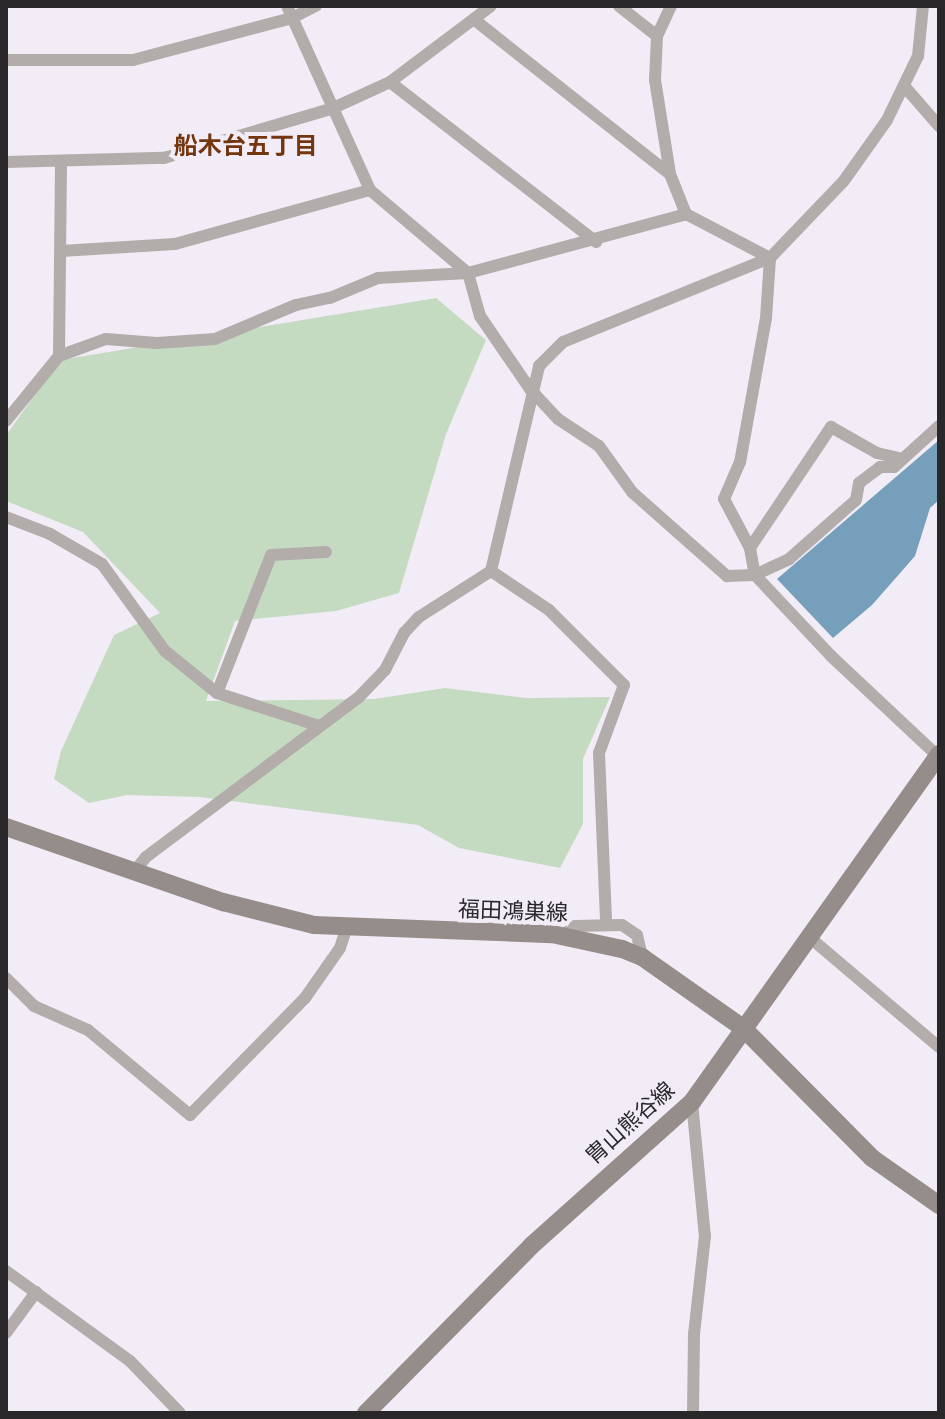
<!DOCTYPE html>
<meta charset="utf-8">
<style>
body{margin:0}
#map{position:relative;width:945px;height:1419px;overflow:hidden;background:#f2ecf7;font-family:Quicksand,"Noto Sans JP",sans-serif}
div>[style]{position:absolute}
.green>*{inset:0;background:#c5dbc1}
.water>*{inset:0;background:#759fbb}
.street>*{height:12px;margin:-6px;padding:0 6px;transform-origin:6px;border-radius:6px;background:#b2adab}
.secondary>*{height:18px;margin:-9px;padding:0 9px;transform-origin:9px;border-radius:9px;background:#958d8a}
span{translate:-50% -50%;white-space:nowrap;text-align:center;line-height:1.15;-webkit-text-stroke:8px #f2ecf7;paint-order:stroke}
.street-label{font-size:22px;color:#29272a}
.neighbourhood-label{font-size:24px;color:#74360e;font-weight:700}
.frame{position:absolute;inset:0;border:8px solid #29272a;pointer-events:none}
</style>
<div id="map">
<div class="green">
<i style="clip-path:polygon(436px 298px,486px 340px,446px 434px,399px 593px,336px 611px,235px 621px,206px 701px,374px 699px,445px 688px,526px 698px,610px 697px,583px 759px,583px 824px,560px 868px,459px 848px,418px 825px,199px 797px,127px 795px,89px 803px,54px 779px,61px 751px,114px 635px,160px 613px,83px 532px,6px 501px,6px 435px,60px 360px)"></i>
</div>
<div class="water">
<i style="clip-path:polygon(939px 440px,939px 500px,930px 508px,915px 556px,872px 605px,833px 638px,777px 579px)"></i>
</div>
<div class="street">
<i style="left:287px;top:6px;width:202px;rotate:65.7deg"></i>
<i style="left:370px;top:190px;width:128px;rotate:40.3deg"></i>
<i style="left:468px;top:273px;width:45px;rotate:74.4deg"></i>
<i style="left:480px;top:316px;width:88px;rotate:55.6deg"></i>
<i style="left:530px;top:389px;width:41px;rotate:47deg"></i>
<i style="left:558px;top:419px;width:49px;rotate:33.4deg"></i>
<i style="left:599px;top:446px;width:57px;rotate:54.3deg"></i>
<i style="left:632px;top:492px;width:127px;rotate:41.5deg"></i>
<i style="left:727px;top:576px;width:28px;rotate:-2deg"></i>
<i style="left:755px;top:575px;width:38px;rotate:-25deg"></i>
<i style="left:789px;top:559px;width:89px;rotate:-41.4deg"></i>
<i style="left:856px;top:500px;width:17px;rotate:-80deg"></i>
<i style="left:859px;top:483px;width:26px;rotate:-37deg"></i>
<i style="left:880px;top:467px;width:14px"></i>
<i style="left:894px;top:467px;width:61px;rotate:-42.3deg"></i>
<i style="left:619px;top:6px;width:48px;rotate:38.3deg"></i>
<i style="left:671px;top:6px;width:33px;rotate:115deg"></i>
<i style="left:657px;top:36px;width:44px;rotate:92.6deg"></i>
<i style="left:655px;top:80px;width:95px;rotate:80.9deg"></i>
<i style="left:670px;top:174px;width:43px;rotate:68.2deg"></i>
<i style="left:686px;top:214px;width:95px;rotate:27.6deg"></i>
<i style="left:476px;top:21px;width:247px;rotate:38.3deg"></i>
<i style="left:6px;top:60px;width:127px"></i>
<i style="left:133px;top:60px;width:164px;rotate:-14.8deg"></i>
<i style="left:292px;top:18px;width:27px;rotate:-27deg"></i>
<i style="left:390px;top:82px;width:261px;rotate:37.8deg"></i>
<i style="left:905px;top:87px;width:52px;rotate:48.9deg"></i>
<i style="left:6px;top:162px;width:158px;rotate:-1.5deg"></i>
<i style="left:164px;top:158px;width:174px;rotate:-16.4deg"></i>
<i style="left:331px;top:109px;width:65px;rotate:-24.6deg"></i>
<i style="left:390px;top:82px;width:126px;rotate:-37deg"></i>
<i style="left:61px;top:251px;width:114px;rotate:-3.5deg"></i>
<i style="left:175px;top:244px;width:202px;rotate:-15.5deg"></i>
<i style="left:770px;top:258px;width:60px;rotate:93.8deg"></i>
<i style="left:766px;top:318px;width:146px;rotate:100.2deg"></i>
<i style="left:740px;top:462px;width:40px;rotate:113.4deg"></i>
<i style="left:724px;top:499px;width:55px;rotate:62deg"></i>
<i style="left:750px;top:548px;width:27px;rotate:80deg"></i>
<i style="left:755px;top:575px;width:111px;rotate:46.8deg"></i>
<i style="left:831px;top:656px;width:146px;rotate:43.1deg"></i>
<i style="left:59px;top:356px;width:193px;rotate:-89.4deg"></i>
<i style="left:6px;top:421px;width:84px;rotate:-50.8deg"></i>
<i style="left:59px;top:356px;width:50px;rotate:-19.9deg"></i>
<i style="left:106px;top:339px;width:51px;rotate:4.5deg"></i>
<i style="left:157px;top:343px;width:58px;rotate:-3.9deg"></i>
<i style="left:215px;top:339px;width:88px;rotate:-22.8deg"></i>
<i style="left:296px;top:305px;width:35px;rotate:-12deg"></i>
<i style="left:330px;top:298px;width:52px;rotate:-22.6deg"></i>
<i style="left:378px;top:278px;width:90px;rotate:-3.2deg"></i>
<i style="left:468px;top:273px;width:226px;rotate:-15.1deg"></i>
<i style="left:6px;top:517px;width:47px;rotate:21.1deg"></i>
<i style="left:50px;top:534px;width:60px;rotate:30deg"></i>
<i style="left:102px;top:564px;width:107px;rotate:54.1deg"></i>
<i style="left:165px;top:651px;width:67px;rotate:38.9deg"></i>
<i style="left:217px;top:693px;width:107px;rotate:17.9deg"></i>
<i style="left:750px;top:548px;width:146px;rotate:-56.2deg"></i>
<i style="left:831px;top:427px;width:53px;rotate:29.5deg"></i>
<i style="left:877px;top:453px;width:26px;rotate:13deg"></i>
<i style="left:491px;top:571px;width:70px;rotate:33.9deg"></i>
<i style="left:549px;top:610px;width:106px;rotate:45deg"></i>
<i style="left:624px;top:685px;width:72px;rotate:110.2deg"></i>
<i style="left:599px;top:753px;width:170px;rotate:87.6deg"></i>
<i style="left:217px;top:693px;width:148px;rotate:-68.6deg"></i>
<i style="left:271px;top:555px;width:55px;rotate:-3.1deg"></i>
<i style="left:133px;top:873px;width:21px;rotate:-51deg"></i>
<i style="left:146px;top:857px;width:265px;rotate:-36.9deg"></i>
<i style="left:358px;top:698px;width:39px;rotate:-46deg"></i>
<i style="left:385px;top:670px;width:42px;rotate:-62.8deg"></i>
<i style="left:404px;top:633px;width:22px;rotate:-47deg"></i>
<i style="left:419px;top:617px;width:85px;rotate:-32.6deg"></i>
<i style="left:491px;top:571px;width:211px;rotate:-76.8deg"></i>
<i style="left:539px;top:366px;width:34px;rotate:-45deg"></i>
<i style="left:563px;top:342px;width:223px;rotate:-22.1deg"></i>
<i style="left:770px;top:258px;width:105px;rotate:-46.2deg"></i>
<i style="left:843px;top:182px;width:76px;rotate:-54.6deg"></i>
<i style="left:887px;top:120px;width:71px;rotate:-64.2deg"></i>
<i style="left:918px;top:56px;width:50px;rotate:-84.3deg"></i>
<i style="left:562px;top:936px;width:16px;rotate:-38deg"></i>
<i style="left:575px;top:926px;width:47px;rotate:-1.2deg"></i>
<i style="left:622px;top:925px;width:18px;rotate:34deg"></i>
<i style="left:637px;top:935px;width:23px;rotate:77deg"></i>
<i style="left:808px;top:936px;width:172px;rotate:40.3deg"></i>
<i style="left:6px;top:978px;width:40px;rotate:45deg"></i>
<i style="left:34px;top:1006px;width:59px;rotate:24deg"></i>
<i style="left:88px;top:1030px;width:133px;rotate:39.8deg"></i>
<i style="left:190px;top:1115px;width:164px;rotate:-45.5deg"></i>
<i style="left:305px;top:998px;width:61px;rotate:-55deg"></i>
<i style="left:340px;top:948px;width:19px;rotate:-72deg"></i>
<i style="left:692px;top:1102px;width:135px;rotate:84.5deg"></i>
<i style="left:705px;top:1236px;width:99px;rotate:96.4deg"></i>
<i style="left:694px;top:1334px;width:79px;rotate:90.7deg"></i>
<i style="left:6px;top:1271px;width:153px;rotate:36deg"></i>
<i style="left:130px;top:1361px;width:72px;rotate:46.1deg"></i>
<i style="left:6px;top:1333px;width:51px;rotate:-53.8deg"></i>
</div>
<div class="secondary">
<i style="left:6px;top:827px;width:230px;rotate:19.1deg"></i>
<i style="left:223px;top:902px;width:94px;rotate:14.2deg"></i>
<i style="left:314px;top:925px;width:238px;rotate:2.2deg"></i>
<i style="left:552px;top:934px;width:72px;rotate:12.1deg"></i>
<i style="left:622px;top:949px;width:22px;rotate:22deg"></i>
<i style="left:642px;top:957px;width:123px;rotate:35.1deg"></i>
<i style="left:743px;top:1028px;width:183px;rotate:45.2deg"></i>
<i style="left:872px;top:1158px;width:82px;rotate:35deg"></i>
<i style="left:366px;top:1413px;width:235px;rotate:-45.3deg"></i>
<i style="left:531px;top:1246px;width:216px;rotate:-41.8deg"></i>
<i style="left:692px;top:1102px;width:427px;rotate:-54.6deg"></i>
</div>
<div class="street-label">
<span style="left:513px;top:911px;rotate:2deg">福田鴻巣線</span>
<span style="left:630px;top:1123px;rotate:-42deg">胄山熊谷線</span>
</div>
<div class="neighbourhood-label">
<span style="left:246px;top:146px">船木台五丁目</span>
</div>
<div class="frame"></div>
</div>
